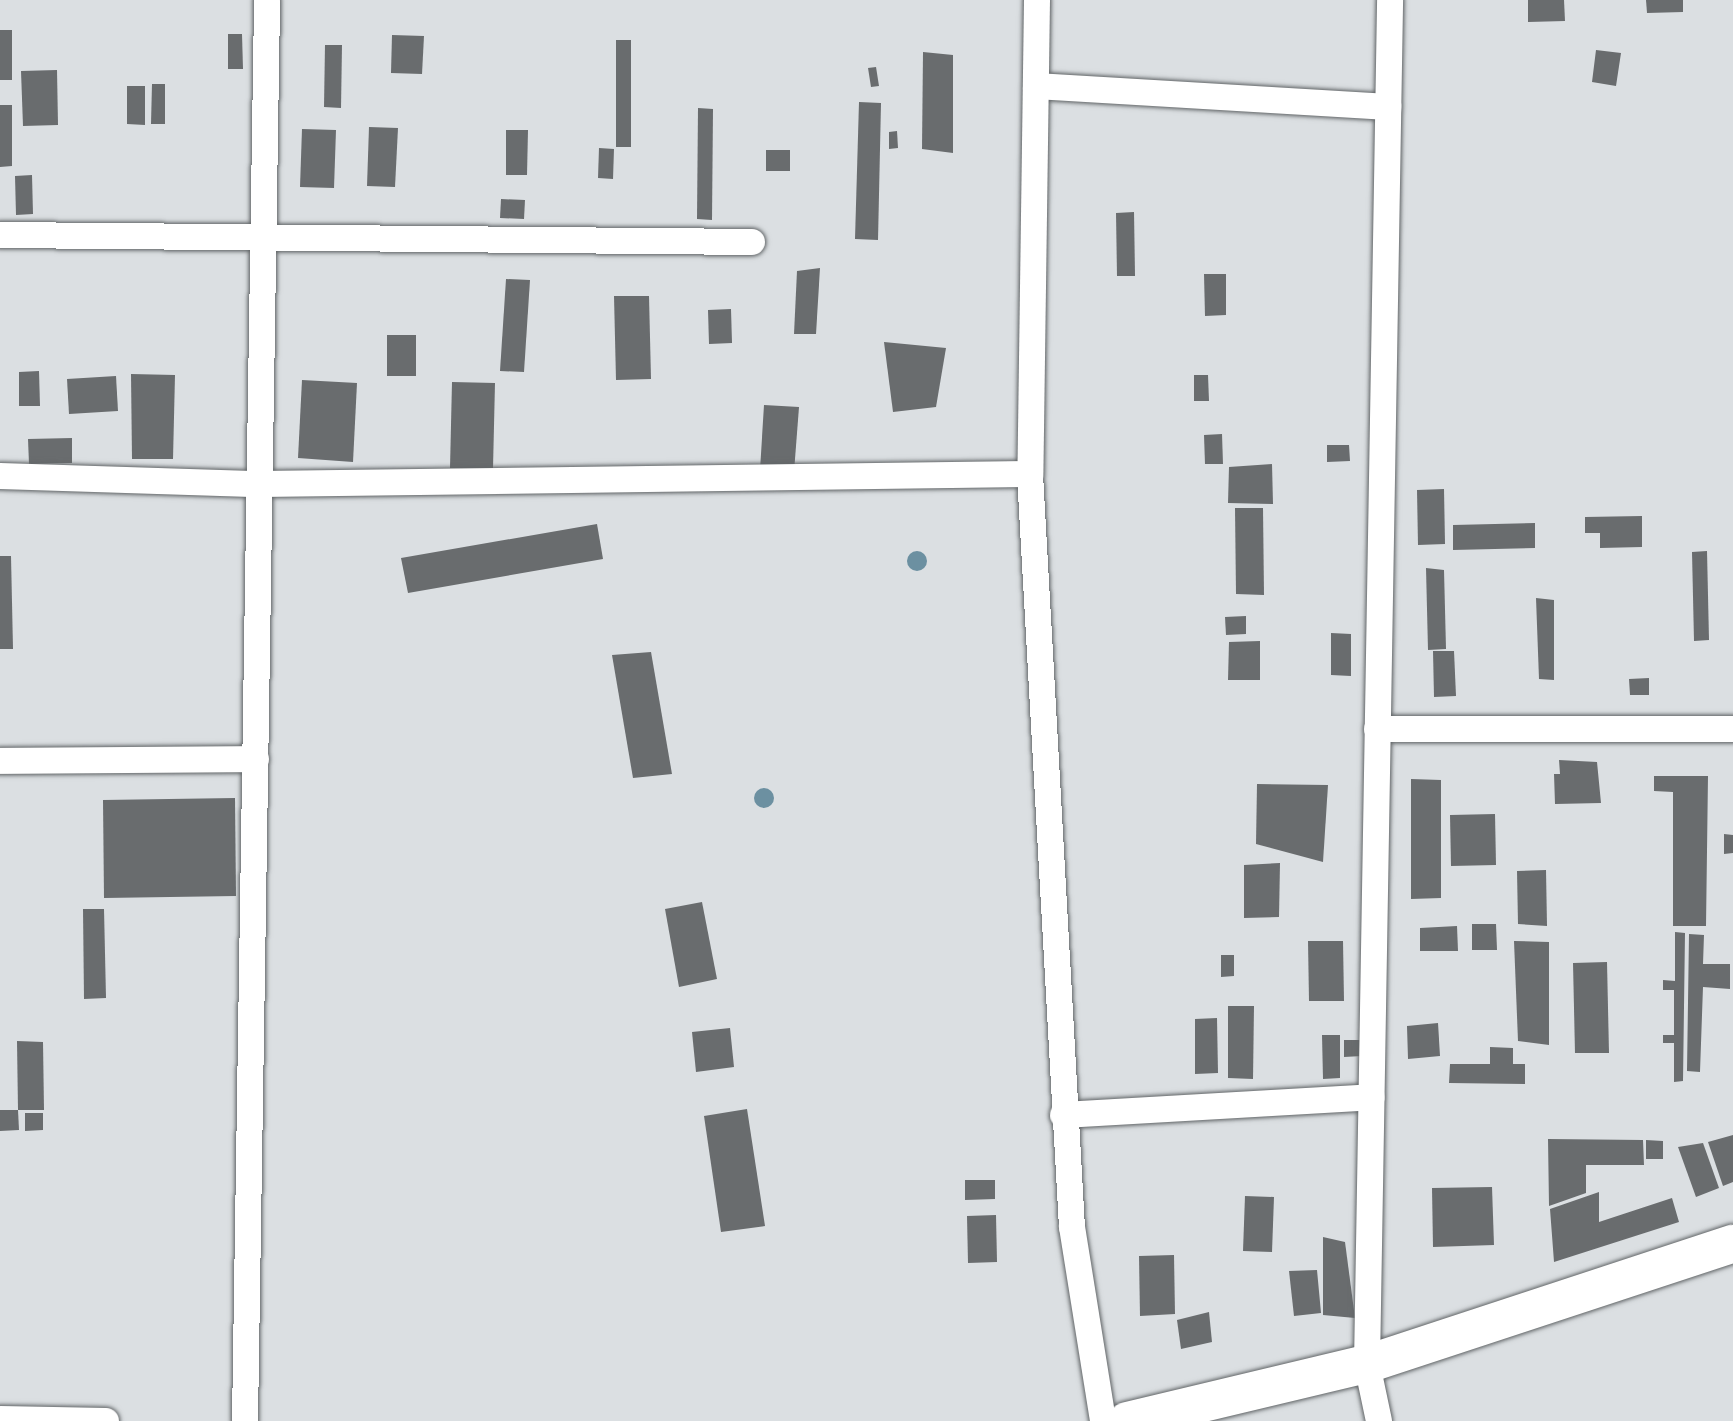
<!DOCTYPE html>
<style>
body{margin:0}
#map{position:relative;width:1733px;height:1421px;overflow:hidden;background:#dbdfe2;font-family:"IBM Plex Sans",sans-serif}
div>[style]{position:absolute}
.building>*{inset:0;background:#696c6e}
.roads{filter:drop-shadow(0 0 2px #616567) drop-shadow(0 0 2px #616567)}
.minor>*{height:26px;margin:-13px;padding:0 13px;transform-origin:13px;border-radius:13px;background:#fff}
.primary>*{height:38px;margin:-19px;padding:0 19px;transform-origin:19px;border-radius:19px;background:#fff}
.trees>*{width:20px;height:20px;margin:-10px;border-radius:50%;background:#6c90a1}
span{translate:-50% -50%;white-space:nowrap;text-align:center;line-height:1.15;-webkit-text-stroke:5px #dbdfe2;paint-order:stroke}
</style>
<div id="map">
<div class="building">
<i style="clip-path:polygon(1528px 0,1564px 0,1565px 21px,1528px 22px)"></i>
<i style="clip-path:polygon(1646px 0,1683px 0,1683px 12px,1647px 13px)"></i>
<i style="clip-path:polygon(0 30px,12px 30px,12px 80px,0 80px)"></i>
<i style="clip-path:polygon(228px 34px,242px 34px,243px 69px,228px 69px)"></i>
<i style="clip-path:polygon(392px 35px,424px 36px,422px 74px,391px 73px)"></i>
<i style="clip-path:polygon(616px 40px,631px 40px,631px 147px,616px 147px)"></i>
<i style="clip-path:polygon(325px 45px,342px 45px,341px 108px,324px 107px)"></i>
<i style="clip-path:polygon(1596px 50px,1621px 53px,1616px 86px,1592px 82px)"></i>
<i style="clip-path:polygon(923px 52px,953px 55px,953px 153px,922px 149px)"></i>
<i style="clip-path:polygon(876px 67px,879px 86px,871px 87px,868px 68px)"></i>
<i style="clip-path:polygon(57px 70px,58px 125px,23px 126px,21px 71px)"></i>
<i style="clip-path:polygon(152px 84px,165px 84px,165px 124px,151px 124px)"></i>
<i style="clip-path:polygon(127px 86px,145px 86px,145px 125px,127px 124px)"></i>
<i style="clip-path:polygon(859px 102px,881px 103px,878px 240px,855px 239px)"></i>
<i style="clip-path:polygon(0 105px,12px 105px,12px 166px,0 167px)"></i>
<i style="clip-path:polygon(698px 108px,713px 109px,712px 220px,697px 219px)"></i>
<i style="clip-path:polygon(369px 127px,398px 128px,395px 187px,367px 186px)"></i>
<i style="clip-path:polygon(302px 129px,336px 130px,334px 188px,300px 187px)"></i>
<i style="clip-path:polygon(506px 130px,528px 130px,527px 175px,506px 175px)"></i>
<i style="clip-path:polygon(897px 131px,898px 148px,889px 149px,889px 132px)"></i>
<i style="clip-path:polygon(599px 148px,614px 149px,613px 179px,598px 178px)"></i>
<i style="clip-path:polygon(766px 150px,790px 150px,790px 171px,766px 171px)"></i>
<i style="clip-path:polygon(32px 175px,33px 214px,16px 215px,15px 176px)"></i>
<i style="clip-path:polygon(501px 199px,525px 200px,524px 219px,500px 218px)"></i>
<i style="clip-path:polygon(1134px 212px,1135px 276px,1117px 276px,1116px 213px)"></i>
<i style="clip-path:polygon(820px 268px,816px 334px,794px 334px,797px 271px)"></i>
<i style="clip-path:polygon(1204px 274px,1226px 274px,1226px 315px,1205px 316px)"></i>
<i style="clip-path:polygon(506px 279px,530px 280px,524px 372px,500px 371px)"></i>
<i style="clip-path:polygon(614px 296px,649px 296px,651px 379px,616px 380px)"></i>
<i style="clip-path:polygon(731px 309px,732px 343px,709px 344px,708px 310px)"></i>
<i style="clip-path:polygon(387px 335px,416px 335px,416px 376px,387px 376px)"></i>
<i style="clip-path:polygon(884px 342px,946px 348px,936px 407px,893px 412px)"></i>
<i style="clip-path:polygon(39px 371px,40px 406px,19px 406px,19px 372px)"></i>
<i style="clip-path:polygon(131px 374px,175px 375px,173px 459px,132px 459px)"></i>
<i style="clip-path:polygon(1194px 375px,1208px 375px,1209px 401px,1194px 401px)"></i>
<i style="clip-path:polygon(116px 376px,118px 411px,69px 414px,67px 379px)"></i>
<i style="clip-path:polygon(302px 380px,357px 383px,353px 462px,298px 458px)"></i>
<i style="clip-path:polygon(452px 382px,495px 383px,493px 468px,450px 468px)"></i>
<i style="clip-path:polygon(764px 405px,799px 407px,794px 472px,760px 470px)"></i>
<i style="clip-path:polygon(1222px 434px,1223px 464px,1205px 464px,1204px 435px)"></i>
<i style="clip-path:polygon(72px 438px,72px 463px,29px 464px,28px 439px)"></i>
<i style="clip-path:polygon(1327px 445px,1349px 445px,1350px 461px,1327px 462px)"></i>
<i style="clip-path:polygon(1272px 464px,1273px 504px,1228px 503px,1229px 467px)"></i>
<i style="clip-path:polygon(1444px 489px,1445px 544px,1418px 545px,1417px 490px)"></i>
<i style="clip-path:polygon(1235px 508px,1263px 508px,1264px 595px,1236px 594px)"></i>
<i style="clip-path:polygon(1642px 516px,1642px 547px,1600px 548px,1600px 533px,1585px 533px,1585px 517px)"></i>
<i style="clip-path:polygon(1535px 523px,1535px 548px,1453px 550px,1453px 525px)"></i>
<i style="clip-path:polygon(597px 524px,603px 559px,408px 593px,401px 558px)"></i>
<i style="clip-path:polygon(1707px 551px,1709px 640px,1694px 641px,1692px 552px)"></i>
<i style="clip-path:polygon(0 556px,11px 556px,13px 649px,0 649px)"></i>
<i style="clip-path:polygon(1426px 568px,1444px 570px,1446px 649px,1428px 650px)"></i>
<i style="clip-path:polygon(1536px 598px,1554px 600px,1554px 680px,1539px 679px)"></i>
<i style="clip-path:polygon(1246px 616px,1246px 634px,1226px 635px,1225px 617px)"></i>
<i style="clip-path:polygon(1331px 633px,1351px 634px,1351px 676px,1331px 675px)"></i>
<i style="clip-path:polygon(1260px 641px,1260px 680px,1228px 680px,1229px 642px)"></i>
<i style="clip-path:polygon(1433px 651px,1454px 651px,1456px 696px,1434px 697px)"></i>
<i style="clip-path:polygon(651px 652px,672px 774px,633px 778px,612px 655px)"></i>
<i style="clip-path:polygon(1649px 678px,1649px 695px,1630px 695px,1629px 679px)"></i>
<i style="clip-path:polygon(1559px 760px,1597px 762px,1601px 803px,1555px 804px,1554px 774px,1560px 774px)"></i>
<i style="clip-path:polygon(1654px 776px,1708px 776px,1706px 926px,1673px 926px,1673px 792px,1654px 791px)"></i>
<i style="clip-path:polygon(1411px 779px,1441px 780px,1441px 898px,1411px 899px)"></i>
<i style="clip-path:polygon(1257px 784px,1328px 785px,1323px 862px,1256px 844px)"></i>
<i style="clip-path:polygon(235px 798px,236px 896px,104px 898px,103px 800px)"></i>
<i style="clip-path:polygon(1495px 814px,1496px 865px,1451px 866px,1450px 815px)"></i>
<i style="clip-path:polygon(1724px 834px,1733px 835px,1733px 853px,1724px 854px)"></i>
<i style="clip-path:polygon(1280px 863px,1279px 917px,1244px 918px,1244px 865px)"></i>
<i style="clip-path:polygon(1546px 870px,1547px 926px,1518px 924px,1517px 871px)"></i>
<i style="clip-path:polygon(702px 902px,717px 979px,679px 987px,665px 909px)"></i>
<i style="clip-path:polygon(83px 909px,104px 909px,106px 998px,84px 999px)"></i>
<i style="clip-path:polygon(1472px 924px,1496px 924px,1497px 950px,1472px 950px)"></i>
<i style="clip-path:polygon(1457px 926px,1458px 951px,1420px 951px,1420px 928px)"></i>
<i style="clip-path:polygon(1675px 932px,1685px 933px,1683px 1081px,1674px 1082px,1674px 1043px,1663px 1043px,1663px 1035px,1674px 1035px,1674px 990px,1663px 990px,1663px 980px,1675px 981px)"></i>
<i style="clip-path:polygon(1689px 934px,1704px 935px,1703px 964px,1730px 964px,1730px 989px,1703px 987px,1700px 1072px,1687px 1071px)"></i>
<i style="clip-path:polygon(1308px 941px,1343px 941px,1344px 1001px,1309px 1001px)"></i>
<i style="clip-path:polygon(1514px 941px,1549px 942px,1549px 1045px,1518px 1041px)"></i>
<i style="clip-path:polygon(1221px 955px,1234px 955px,1234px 976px,1221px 977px)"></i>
<i style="clip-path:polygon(1607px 962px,1609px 1053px,1575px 1053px,1573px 963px)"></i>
<i style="clip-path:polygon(1228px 1006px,1254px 1006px,1253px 1079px,1228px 1078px)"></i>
<i style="clip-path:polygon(1217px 1018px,1218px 1073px,1195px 1074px,1195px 1019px)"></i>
<i style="clip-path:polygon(1438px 1023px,1440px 1056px,1408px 1059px,1407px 1026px)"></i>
<i style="clip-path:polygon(730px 1028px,734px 1067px,696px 1072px,692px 1032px)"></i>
<i style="clip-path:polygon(1322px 1035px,1340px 1035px,1340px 1078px,1323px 1079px)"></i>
<i style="clip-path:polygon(1344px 1040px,1362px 1040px,1362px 1056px,1344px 1057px)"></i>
<i style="clip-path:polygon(17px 1041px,43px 1042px,44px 1110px,18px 1110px)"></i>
<i style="clip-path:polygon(1490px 1047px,1513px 1048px,1513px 1064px,1525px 1064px,1525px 1084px,1449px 1083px,1450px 1064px,1490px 1064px)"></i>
<i style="clip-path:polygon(747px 1109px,765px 1226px,721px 1232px,704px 1116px)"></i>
<i style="clip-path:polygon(0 1110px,18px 1110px,19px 1130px,0 1131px)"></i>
<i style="clip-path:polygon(25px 1113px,43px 1113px,43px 1130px,25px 1131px)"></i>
<i style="clip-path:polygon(1733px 1135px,1733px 1182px,1723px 1186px,1708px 1142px)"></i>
<i style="clip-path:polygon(1548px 1139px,1643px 1140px,1644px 1165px,1586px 1165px,1586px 1193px,1549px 1206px)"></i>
<i style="clip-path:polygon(1646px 1140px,1663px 1141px,1663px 1159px,1646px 1159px)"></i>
<i style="clip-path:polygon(1703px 1143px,1719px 1188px,1696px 1197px,1678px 1147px)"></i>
<i style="clip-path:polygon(965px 1180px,995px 1180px,995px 1199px,965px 1200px)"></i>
<i style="clip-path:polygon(1492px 1187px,1494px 1245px,1433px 1247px,1432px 1188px)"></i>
<i style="clip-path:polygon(1599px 1192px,1599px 1222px,1672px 1198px,1679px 1222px,1554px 1262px,1550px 1209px)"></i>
<i style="clip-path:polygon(1245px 1196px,1274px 1197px,1272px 1252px,1243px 1251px)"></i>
<i style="clip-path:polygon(996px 1215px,997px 1262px,968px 1263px,967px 1216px)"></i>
<i style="clip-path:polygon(1323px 1237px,1345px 1242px,1355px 1318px,1323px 1315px)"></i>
<i style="clip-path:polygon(1174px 1255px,1175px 1314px,1140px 1316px,1139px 1256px)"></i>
<i style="clip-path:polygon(1317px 1270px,1321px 1313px,1294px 1316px,1289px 1271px)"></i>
<i style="clip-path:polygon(1209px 1312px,1212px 1342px,1181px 1349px,1177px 1320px)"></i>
</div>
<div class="roads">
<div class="minor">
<i style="left:1037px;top:0;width:474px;rotate:90.8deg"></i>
<i style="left:1030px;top:474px;width:754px;rotate:86.81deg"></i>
<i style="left:1072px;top:1227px;width:196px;rotate:80.9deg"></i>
<i style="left:1036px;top:86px;width:353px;rotate:3.4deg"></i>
<i style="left:0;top:235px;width:752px;rotate:0.53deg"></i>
<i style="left:0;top:476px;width:260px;rotate:1.8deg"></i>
<i style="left:260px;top:484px;width:770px;rotate:-0.74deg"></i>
<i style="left:1377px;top:729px;width:356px"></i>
<i style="left:0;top:761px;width:256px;rotate:-0.4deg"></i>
<i style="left:1063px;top:1115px;width:309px;rotate:-3.3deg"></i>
<i style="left:0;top:1419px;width:106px;rotate:1.1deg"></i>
<i style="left:245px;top:1421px;width:1421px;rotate:-89.11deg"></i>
<i style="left:1379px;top:1421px;width:58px;rotate:-101.9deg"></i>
<i style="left:1367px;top:1364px;width:1364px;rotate:-89.03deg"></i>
</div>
<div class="primary">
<i style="left:1127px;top:1421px;width:247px;rotate:-13.4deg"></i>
<i style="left:1367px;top:1364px;width:385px;rotate:-18.2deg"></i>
</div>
</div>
<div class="trees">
<i style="left:917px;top:561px"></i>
<i style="left:764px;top:798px"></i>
</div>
</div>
